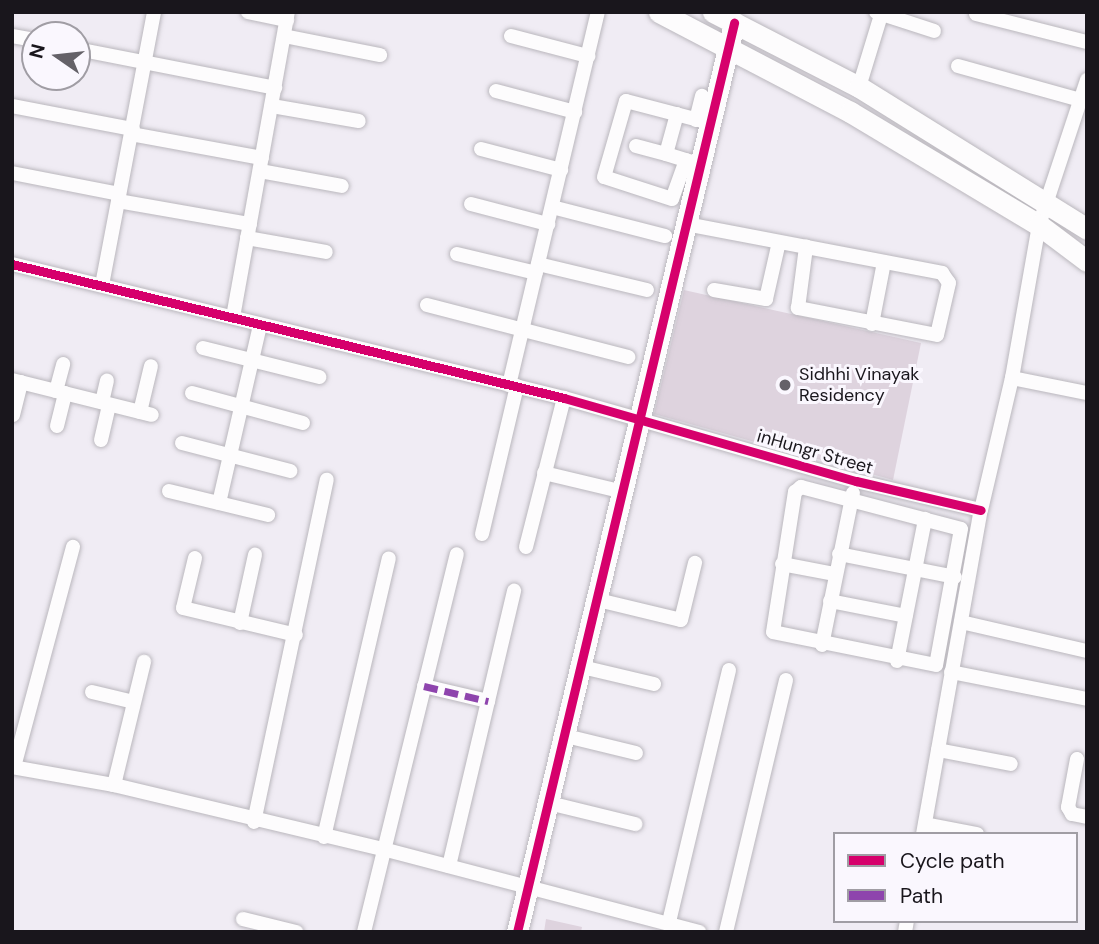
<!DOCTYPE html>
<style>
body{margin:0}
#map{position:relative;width:1099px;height:944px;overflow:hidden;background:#f0ecf4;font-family:"DM Sans",sans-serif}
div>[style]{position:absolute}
.building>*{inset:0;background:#ded3de}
.roads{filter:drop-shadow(0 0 2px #bab7bd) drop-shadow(0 0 2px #bab7bd)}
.street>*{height:14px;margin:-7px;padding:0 7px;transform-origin:7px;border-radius:7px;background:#fdfcfd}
.secondary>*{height:21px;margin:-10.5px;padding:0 10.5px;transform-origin:10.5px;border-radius:10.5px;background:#fdfcfd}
.quiet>*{height:7px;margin-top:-3.5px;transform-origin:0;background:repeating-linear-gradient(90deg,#8e44ad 0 14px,transparent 0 21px)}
.cycleway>*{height:9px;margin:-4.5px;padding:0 4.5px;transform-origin:4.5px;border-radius:4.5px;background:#d6006c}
.dots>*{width:19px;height:19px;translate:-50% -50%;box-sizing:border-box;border:4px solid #faf7fe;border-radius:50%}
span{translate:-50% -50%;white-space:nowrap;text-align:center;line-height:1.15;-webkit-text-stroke:6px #faf7fe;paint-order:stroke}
.poi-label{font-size:18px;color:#19161c}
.left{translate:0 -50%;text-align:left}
.street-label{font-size:18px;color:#19161c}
.frame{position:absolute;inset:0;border:14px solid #19161c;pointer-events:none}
.legend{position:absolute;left:833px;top:832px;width:245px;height:91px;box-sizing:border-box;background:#faf7fe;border:2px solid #a09da4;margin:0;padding:9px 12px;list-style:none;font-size:21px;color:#19161c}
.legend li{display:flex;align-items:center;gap:14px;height:35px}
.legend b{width:35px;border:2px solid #a09da4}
.north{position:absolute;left:21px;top:21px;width:70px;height:70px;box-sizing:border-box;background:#faf7fe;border:2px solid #a09da4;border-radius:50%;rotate:284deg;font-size:19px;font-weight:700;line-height:28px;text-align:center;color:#19161c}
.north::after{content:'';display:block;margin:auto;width:24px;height:32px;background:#646168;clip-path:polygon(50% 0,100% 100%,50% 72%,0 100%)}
</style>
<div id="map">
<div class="building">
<i style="clip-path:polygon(684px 290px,921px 343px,893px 480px,654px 414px)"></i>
<i style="clip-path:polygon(546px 919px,582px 927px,581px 932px,544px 932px)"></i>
</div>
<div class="roads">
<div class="street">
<i style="left:248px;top:12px;width:40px;rotate:12deg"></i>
<i style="left:876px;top:12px;width:61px;rotate:18.1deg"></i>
<i style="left:976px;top:14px;width:114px;rotate:14.2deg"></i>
<i style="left:12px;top:36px;width:23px;rotate:10deg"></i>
<i style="left:284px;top:36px;width:98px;rotate:11.2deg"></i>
<i style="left:511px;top:36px;width:80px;rotate:14.6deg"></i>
<i style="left:77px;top:49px;width:202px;rotate:11.1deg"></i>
<i style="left:958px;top:66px;width:128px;rotate:15.5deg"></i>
<i style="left:859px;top:87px;width:78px;rotate:-73deg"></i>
<i style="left:496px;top:91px;width:82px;rotate:14.9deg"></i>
<i style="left:12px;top:106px;width:123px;rotate:10.8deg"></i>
<i style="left:272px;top:106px;width:88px;rotate:9.8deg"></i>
<i style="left:677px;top:114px;width:41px;rotate:105.4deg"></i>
<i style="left:666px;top:154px;width:28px;rotate:17deg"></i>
<i style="left:696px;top:120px;width:25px;rotate:-76deg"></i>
<i style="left:131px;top:134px;width:133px;rotate:10.4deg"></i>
<i style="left:636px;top:146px;width:31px;rotate:15deg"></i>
<i style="left:481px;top:149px;width:83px;rotate:14.7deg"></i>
<i style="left:686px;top:160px;width:41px;rotate:109.7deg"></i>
<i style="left:672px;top:199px;width:71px;rotate:-162.1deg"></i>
<i style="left:604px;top:177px;width:79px;rotate:-73.9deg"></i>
<i style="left:626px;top:101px;width:87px;rotate:14.7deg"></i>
<i style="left:260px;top:171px;width:83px;rotate:10.4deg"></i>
<i style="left:12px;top:173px;width:109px;rotate:11.1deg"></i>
<i style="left:118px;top:201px;width:134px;rotate:9.9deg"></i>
<i style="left:471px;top:204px;width:80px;rotate:14.6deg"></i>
<i style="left:552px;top:207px;width:117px;rotate:14.4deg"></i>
<i style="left:686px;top:224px;width:261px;rotate:10.8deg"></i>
<i style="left:942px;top:273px;width:12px;rotate:55deg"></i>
<i style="left:949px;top:283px;width:53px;rotate:103deg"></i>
<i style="left:937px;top:335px;width:142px;rotate:-169deg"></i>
<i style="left:798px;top:308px;width:62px;rotate:-82.5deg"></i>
<i style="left:247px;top:238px;width:80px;rotate:10deg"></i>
<i style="left:457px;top:254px;width:81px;rotate:13.5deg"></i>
<i style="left:12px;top:264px;width:568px;rotate:13.64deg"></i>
<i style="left:564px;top:398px;width:304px;rotate:15.9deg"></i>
<i style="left:856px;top:481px;width:128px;rotate:13.1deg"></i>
<i style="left:538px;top:264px;width:112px;rotate:13.4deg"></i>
<i style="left:102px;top:285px;width:278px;rotate:-79.2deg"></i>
<i style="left:714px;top:290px;width:53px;rotate:9.8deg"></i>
<i style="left:766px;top:299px;width:58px;rotate:-77.2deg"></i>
<i style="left:427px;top:305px;width:208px;rotate:14.5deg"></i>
<i style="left:233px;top:317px;width:310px;rotate:-79.8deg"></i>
<i style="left:872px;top:324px;width:63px;rotate:-79deg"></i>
<i style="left:203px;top:348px;width:120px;rotate:14deg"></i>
<i style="left:1012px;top:378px;width:76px;rotate:11.3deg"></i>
<i style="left:12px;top:380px;width:144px;rotate:14deg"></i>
<i style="left:509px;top:385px;width:383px;rotate:-76.6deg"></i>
<i style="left:56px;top:391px;width:28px;rotate:-75deg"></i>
<i style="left:192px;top:393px;width:115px;rotate:15.1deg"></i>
<i style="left:102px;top:402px;width:22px;rotate:-77deg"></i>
<i style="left:140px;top:412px;width:47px;rotate:-76.6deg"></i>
<i style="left:13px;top:415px;width:34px;rotate:-76deg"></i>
<i style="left:57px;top:426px;width:34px;rotate:-76deg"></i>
<i style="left:101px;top:440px;width:36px;rotate:-77deg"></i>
<i style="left:182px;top:443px;width:112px;rotate:14.5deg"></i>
<i style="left:544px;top:473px;width:82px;rotate:13.4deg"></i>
<i style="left:801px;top:487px;width:165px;rotate:14.7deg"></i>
<i style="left:961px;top:529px;width:138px;rotate:100.4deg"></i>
<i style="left:936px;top:665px;width:166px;rotate:-168.6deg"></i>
<i style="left:773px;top:632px;width:142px;rotate:-81.1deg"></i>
<i style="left:795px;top:492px;width:8px;rotate:-40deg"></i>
<i style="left:169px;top:491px;width:102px;rotate:13.6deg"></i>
<i style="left:219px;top:503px;width:183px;rotate:-77deg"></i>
<i style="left:482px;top:534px;width:152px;rotate:-76.7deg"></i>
<i style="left:526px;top:547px;width:154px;rotate:-75.7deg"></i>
<i style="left:839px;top:554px;width:118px;rotate:11.2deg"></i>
<i style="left:195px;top:558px;width:51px;rotate:103.5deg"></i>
<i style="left:183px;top:608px;width:116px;rotate:13.4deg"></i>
<i style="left:782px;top:564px;width:54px;rotate:10.7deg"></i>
<i style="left:598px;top:600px;width:85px;rotate:13.5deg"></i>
<i style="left:681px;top:620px;width:59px;rotate:-76.2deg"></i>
<i style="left:830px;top:601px;width:77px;rotate:11.2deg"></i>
<i style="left:961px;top:622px;width:129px;rotate:13deg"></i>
<i style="left:240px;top:623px;width:70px;rotate:-77.6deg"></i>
<i style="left:822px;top:645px;width:155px;rotate:-78.5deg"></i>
<i style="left:897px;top:661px;width:145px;rotate:-78.8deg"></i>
<i style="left:582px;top:667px;width:74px;rotate:13.3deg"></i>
<i style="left:951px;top:672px;width:139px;rotate:11.2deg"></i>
<i style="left:424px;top:686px;width:66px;rotate:13.2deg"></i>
<i style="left:92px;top:692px;width:43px;rotate:13.4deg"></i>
<i style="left:566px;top:736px;width:72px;rotate:13.7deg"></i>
<i style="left:938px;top:750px;width:74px;rotate:10.9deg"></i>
<i style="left:1077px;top:759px;width:49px;rotate:100.6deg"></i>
<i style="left:1068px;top:807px;width:8px;rotate:60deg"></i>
<i style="left:1072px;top:814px;width:15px;rotate:11deg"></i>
<i style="left:12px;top:767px;width:104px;rotate:10deg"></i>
<i style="left:114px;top:785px;width:277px;rotate:13.4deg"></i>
<i style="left:383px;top:849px;width:327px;rotate:14.7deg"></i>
<i style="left:14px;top:767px;width:228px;rotate:-75deg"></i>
<i style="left:114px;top:785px;width:127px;rotate:-76.3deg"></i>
<i style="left:549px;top:803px;width:89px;rotate:13.7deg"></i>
<i style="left:254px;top:822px;width:350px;rotate:-78deg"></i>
<i style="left:925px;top:824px;width:53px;rotate:10.9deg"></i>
<i style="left:923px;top:834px;width:329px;rotate:-79.9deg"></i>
<i style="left:981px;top:510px;width:136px;rotate:-76.8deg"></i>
<i style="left:1012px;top:378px;width:155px;rotate:-80deg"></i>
<i style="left:1039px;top:225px;width:153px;rotate:-71.7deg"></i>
<i style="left:324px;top:837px;width:286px;rotate:-76.9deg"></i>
<i style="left:449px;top:866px;width:283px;rotate:-76.7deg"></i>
<i style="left:243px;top:919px;width:55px;rotate:13.8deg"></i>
<i style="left:669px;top:922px;width:259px;rotate:-76.6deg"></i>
<i style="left:364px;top:932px;width:389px;rotate:-76.2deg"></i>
<i style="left:726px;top:932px;width:259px;rotate:-76.6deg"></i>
<i style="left:905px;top:932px;width:11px;rotate:-80deg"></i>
</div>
<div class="secondary">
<i style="left:659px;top:12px;width:216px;rotate:27.6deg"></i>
<i style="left:850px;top:112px;width:220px;rotate:30.9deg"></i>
<i style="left:1039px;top:225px;width:60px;rotate:36.9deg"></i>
<i style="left:713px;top:12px;width:164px;rotate:27.2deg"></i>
<i style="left:859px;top:87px;width:269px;rotate:31.9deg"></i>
<i style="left:517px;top:932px;width:935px;rotate:-76.57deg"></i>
</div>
</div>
<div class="quiet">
<i style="left:424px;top:686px;width:66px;rotate:13.2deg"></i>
</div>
<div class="cycleway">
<i style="left:12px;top:264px;width:568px;rotate:13.64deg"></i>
<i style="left:564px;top:398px;width:304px;rotate:15.9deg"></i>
<i style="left:856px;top:481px;width:128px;rotate:13.1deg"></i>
<i style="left:517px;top:932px;width:935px;rotate:-76.57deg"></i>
</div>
<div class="dots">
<i style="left:785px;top:385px;background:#646168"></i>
</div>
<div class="poi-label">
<span class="left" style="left:799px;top:385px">Sidhhi Vinayak<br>Residency</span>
</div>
<div class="street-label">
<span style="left:815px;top:452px;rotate:16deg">inHungr Street</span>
</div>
<div class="frame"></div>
<ul class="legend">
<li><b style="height:9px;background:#d6006c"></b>Cycle path</li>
<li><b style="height:9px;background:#8e44ad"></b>Path</li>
</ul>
<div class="north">N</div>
</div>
